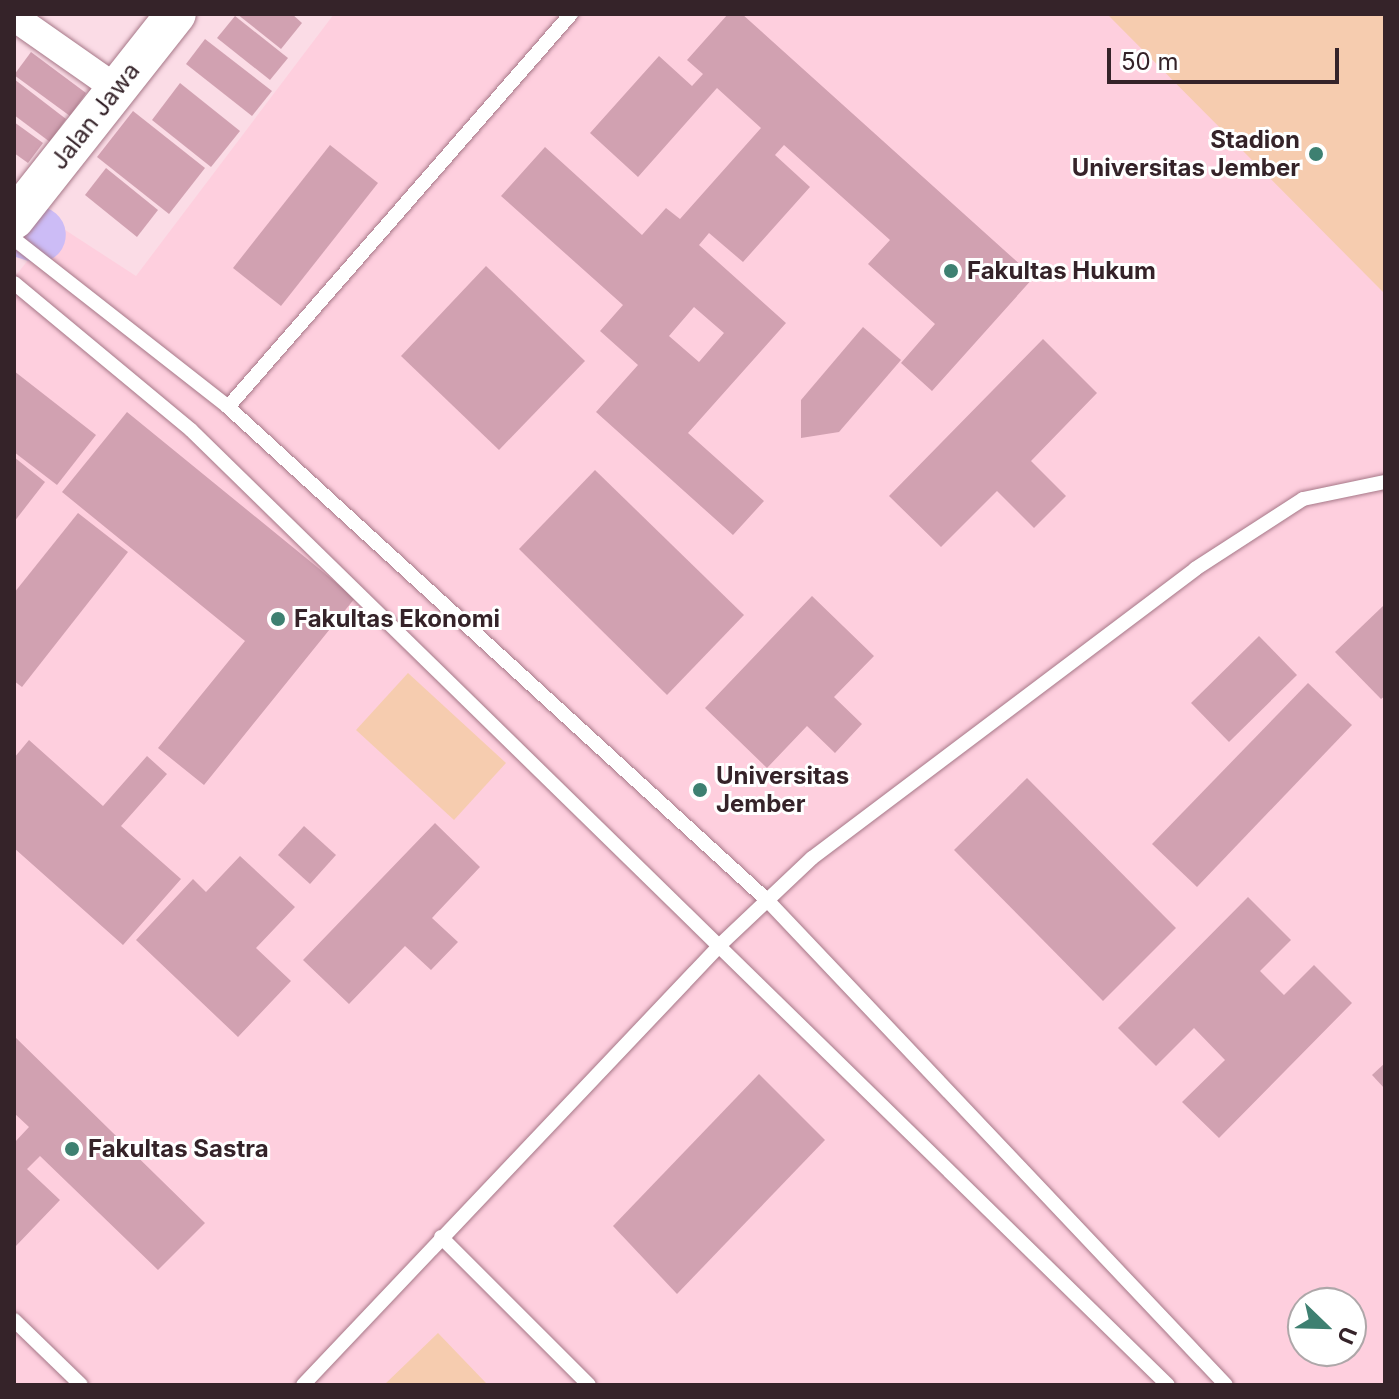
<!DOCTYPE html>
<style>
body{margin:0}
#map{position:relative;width:1399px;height:1399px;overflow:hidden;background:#fbdce6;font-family:Inter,sans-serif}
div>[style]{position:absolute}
.built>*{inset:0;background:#fecfde}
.green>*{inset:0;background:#f6ccaf}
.river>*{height:56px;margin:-28px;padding:0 28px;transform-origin:28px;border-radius:28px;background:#ccbcf6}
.building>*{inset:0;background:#d1a1b1}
.roads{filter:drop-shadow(0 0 2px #a67888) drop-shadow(0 0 2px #a67888)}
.lane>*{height:14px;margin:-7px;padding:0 7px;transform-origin:7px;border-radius:7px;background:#fff}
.street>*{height:28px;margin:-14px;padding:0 14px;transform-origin:14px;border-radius:14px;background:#fff}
.secondary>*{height:40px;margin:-20px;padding:0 20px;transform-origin:20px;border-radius:20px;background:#fff}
.dots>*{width:22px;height:22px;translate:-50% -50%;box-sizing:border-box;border:4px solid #fff;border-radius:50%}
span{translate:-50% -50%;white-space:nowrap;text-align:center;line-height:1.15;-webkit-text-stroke:6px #fff;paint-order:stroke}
.street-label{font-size:24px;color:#352329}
.poi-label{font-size:24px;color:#352329;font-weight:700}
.right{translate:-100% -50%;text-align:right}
.left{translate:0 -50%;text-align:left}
.frame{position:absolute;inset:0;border:16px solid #352329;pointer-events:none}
.north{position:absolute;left:1287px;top:1287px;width:80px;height:80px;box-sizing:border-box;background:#fff;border:2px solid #aea7a9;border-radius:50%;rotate:113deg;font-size:22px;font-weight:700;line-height:32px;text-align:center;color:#352329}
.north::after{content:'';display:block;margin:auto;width:28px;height:36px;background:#3e8071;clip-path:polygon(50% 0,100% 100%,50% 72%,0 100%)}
.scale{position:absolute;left:1107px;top:48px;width:232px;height:36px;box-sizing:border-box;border:4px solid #352329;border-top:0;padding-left:10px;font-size:24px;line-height:28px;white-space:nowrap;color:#352329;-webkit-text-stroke:6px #fff;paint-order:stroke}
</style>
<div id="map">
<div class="built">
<i style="clip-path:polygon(evenodd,334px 14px,1385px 14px,1385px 1385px,14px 1385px,14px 278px,56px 224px,136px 276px,334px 14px,1303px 1303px,1351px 1303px,1351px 1351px,1303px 1351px,1303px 1303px)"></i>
</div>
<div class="green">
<i style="clip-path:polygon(1107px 14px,1385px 14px,1385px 294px)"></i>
<i style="clip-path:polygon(408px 673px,506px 763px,454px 820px,356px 730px)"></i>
<i style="clip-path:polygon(438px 1333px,486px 1383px,384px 1385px)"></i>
</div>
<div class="river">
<i style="left:14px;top:227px;width:25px;rotate:18deg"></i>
</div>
<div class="building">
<i style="clip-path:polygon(237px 14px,292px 14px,302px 23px,281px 49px)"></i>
<i style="clip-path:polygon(evenodd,728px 14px,742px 14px,1034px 277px,932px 391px,901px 363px,935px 324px,868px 264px,890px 240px,784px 145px,775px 155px,810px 187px,743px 262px,709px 233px,699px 245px,786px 323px,688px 433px,764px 501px,733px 535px,596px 412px,638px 365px,600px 331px,623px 305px,501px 196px,545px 147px,642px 235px,666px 208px,680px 219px,761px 128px,717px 88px,638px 177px,590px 133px,659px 56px,692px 86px,703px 74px,687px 60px,728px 14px,694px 307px,724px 333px,699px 362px,669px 336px,694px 307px)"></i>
<i style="clip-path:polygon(235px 16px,288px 58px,270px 80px,217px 38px)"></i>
<i style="clip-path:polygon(205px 39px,272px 91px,252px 116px,186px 64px)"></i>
<i style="clip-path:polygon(31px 52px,86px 93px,70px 116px,14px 75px)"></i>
<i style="clip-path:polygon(14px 79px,66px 119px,50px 142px,14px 115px)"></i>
<i style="clip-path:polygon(180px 83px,240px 131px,211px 167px,152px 120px)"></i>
<i style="clip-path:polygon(133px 111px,205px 168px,169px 214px,97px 157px)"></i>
<i style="clip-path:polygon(14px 122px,43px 143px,28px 163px,14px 153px)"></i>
<i style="clip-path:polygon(330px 145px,378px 183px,281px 306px,233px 268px)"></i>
<i style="clip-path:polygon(106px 168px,158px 210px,137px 237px,85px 195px)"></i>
<i style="clip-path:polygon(486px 266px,585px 361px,499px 450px,401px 356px)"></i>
<i style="clip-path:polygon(863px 327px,901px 360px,839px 432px,801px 438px,801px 400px)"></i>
<i style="clip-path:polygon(1043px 339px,1097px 393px,1031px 461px,1066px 496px,1034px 528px,997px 491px,941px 547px,889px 496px)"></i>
<i style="clip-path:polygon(14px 371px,96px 435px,57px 485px,14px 452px)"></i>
<i style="clip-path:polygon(127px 412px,355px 598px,204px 785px,158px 748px,245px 641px,62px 492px)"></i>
<i style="clip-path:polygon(14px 457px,45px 482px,14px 522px)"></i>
<i style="clip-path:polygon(595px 470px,744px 615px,667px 695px,519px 549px)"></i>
<i style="clip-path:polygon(78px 513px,128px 552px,22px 687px,14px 681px,14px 593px)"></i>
<i style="clip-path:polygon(812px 596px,874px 656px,834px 697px,862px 724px,835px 753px,807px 726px,767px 768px,705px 708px)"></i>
<i style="clip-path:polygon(1383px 606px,1385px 696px,1381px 699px,1335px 652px)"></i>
<i style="clip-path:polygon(1259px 636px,1297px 675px,1229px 742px,1191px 703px)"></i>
<i style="clip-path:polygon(1308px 683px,1352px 725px,1197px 887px,1152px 844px)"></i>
<i style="clip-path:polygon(29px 740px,103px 806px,147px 756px,167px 774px,121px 826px,181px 879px,123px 945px,14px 848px,14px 758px)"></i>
<i style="clip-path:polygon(1027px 778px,1176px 928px,1103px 1001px,954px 850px)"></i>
<i style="clip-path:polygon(435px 823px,480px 867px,432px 918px,458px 942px,431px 970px,405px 946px,349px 1004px,303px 960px)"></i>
<i style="clip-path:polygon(304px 826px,336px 855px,310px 884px,278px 855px)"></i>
<i style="clip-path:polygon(240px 856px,295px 907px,256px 948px,291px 981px,238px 1037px,136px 940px,193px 879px,206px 892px)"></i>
<i style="clip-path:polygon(1248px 897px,1291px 940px,1260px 971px,1284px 995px,1314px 965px,1352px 1003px,1219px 1138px,1182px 1102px,1225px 1060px,1194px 1028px,1156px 1066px,1118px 1028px)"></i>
<i style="clip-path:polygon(14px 1036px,205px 1223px,158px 1270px,40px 1156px,27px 1169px,60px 1200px,14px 1248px,14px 1143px,29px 1127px,14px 1113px)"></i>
<i style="clip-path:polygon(1385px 1063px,1385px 1089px,1372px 1075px)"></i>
<i style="clip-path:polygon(759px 1074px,825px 1140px,677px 1294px,613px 1226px)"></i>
</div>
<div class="roads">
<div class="lane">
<i style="left:14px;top:239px;width:272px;rotate:38.1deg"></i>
<i style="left:228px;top:407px;width:732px;rotate:42.45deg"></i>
<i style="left:768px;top:901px;width:666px;rotate:46.58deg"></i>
<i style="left:14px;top:283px;width:230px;rotate:39.7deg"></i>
<i style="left:191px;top:430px;width:1366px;rotate:44.35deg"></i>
<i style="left:228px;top:407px;width:522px;rotate:-48.89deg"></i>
<i style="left:441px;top:1237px;width:209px;rotate:45deg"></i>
<i style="left:14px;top:1320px;width:93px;rotate:44.1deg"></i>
<i style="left:303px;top:1385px;width:608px;rotate:-46.53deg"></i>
<i style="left:721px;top:944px;width:125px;rotate:-43.4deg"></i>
<i style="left:812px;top:858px;width:480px;rotate:-37deg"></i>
<i style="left:1195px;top:569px;width:129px;rotate:-32.9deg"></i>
<i style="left:1303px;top:499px;width:84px;rotate:-11.7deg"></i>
</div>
<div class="street">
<i style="left:14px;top:17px;width:126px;rotate:35deg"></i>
</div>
<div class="secondary">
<i style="left:14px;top:219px;width:261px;rotate:-51.7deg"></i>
</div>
</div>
<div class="dots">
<i style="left:1316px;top:154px;background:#3e8071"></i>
<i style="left:951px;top:271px;background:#3e8071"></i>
<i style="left:278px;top:619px;background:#3e8071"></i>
<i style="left:700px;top:790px;background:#3e8071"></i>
<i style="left:72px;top:1149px;background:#3e8071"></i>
</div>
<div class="street-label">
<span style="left:95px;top:116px;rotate:-52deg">Jalan Jawa</span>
</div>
<div class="poi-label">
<span class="right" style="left:1300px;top:154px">Stadion<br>Universitas Jember</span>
<span class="left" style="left:967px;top:271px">Fakultas Hukum</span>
<span class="left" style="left:294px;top:619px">Fakultas Ekonomi</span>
<span class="left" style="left:716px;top:790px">Universitas<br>Jember</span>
<span class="left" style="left:88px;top:1149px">Fakultas Sastra</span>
</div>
<div class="frame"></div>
<div class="north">U</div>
<div class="scale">50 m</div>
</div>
